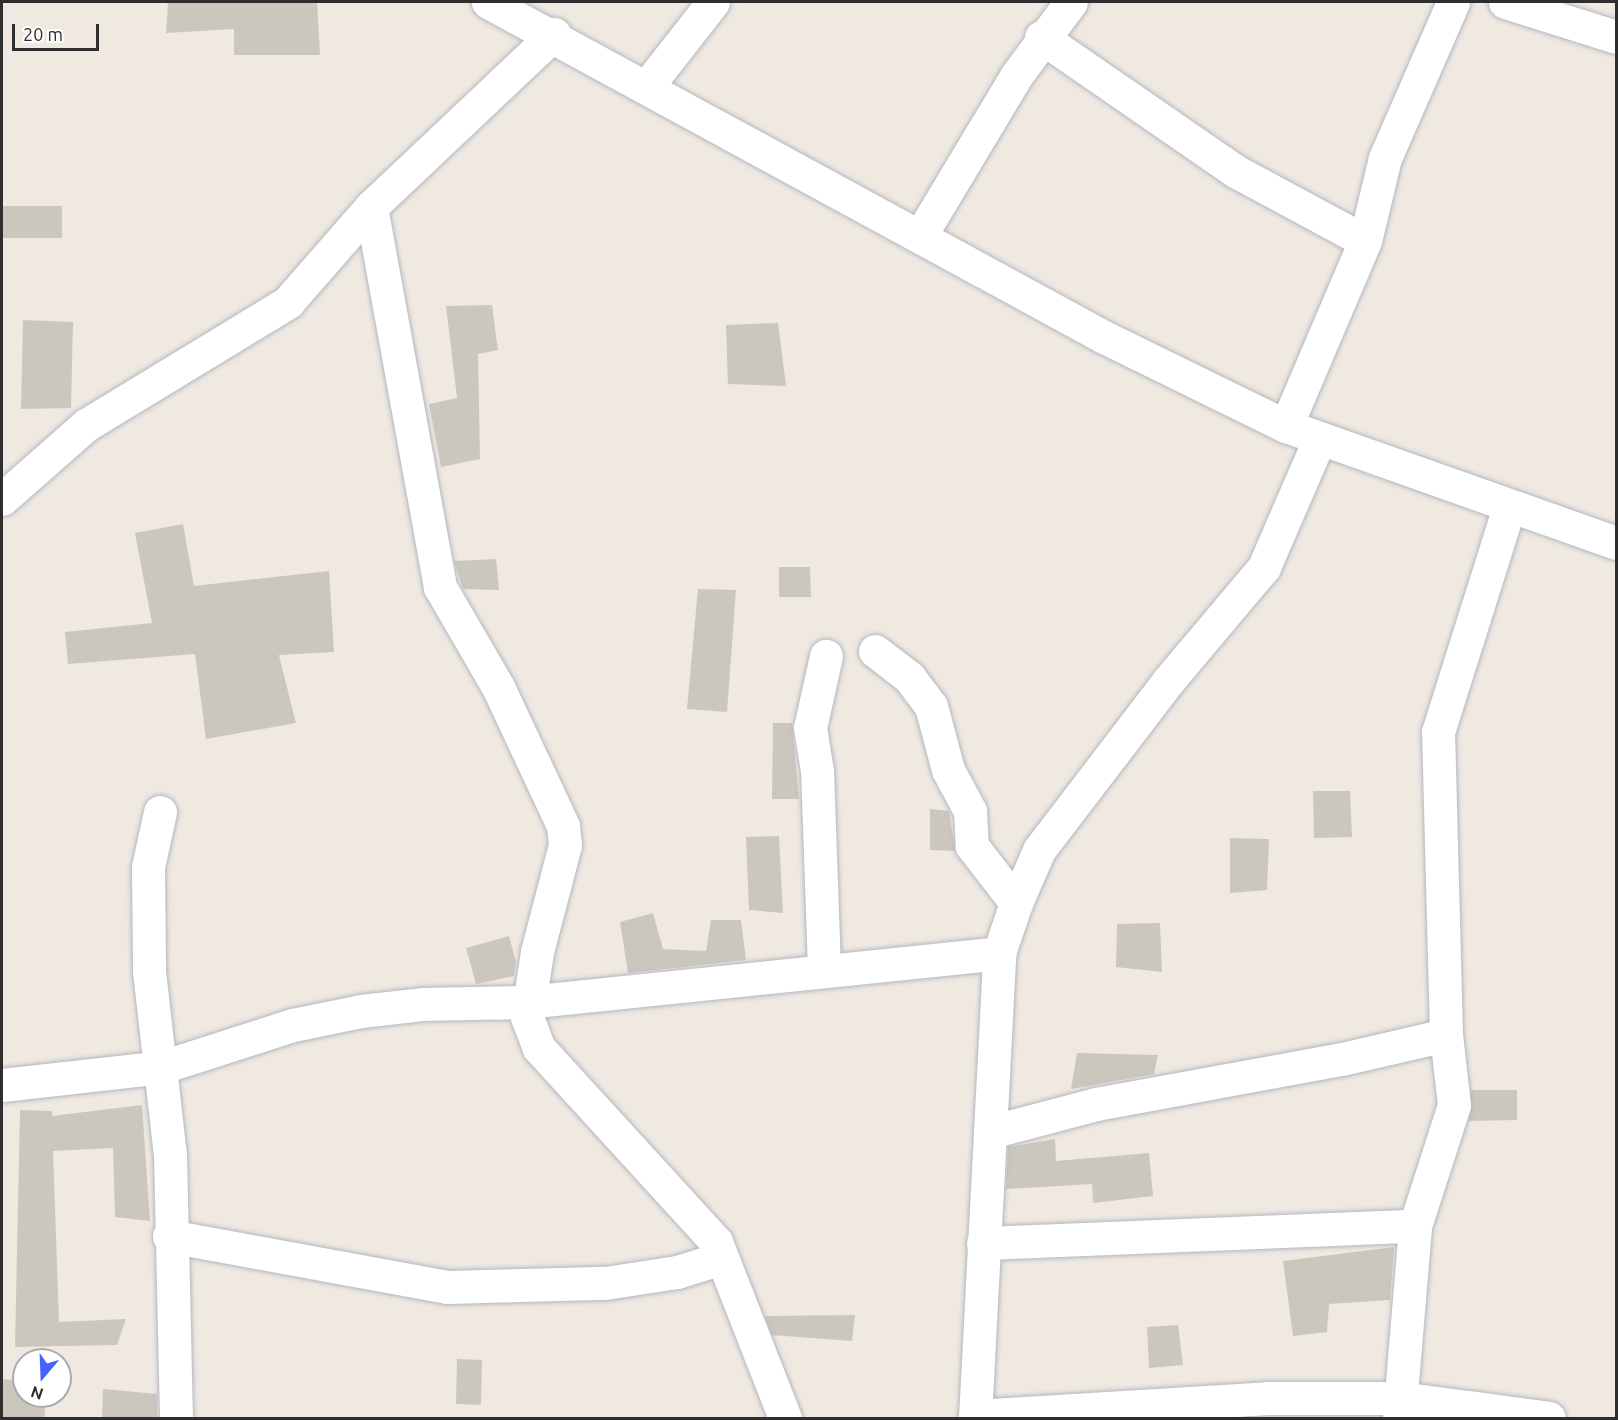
<!DOCTYPE html>
<style>
body{margin:0}
#map{position:relative;width:1618px;height:1420px;overflow:hidden;background:#efe9e1;font-family:Ubuntu,sans-serif}
div>[style]{position:absolute}
.building>*{inset:0;background:#cbc7bf}
.roads{filter:drop-shadow(0 0 2px #b4b7c1) drop-shadow(0 0 2px #b4b7c1)}
.street>*{height:33px;margin:-16.5px;padding:0 16.5px;transform-origin:16.5px;border-radius:16.5px;background:#fff}
span{translate:-50% -50%;white-space:nowrap;text-align:center;line-height:1.15;-webkit-text-stroke:4.5px #fff;paint-order:stroke}
.frame{position:absolute;inset:0;border:3px solid #2e2e2e;pointer-events:none}
.north{position:absolute;left:12px;top:1348px;width:60px;height:60px;box-sizing:border-box;background:#fff;border:2px solid #ababab;border-radius:50%;rotate:199deg;font-size:16px;font-weight:700;line-height:24px;text-align:center;color:#2e2e2e}
.north::after{content:'';display:block;margin:auto;width:21px;height:27px;background:#4264fb;clip-path:polygon(50% 0,100% 100%,50% 72%,0 100%)}
.scale{position:absolute;left:12px;top:24px;width:87px;height:27px;box-sizing:border-box;border:3px solid #2e2e2e;border-top:0;padding-left:8px;font-size:18px;line-height:21px;white-space:nowrap;color:#2e2e2e;-webkit-text-stroke:4px #fff;paint-order:stroke}
</style>
<div id="map">
<div class="building">
<i style="clip-path:polygon(168px 2px,317px 2px,320px 55px,234px 55px,234px 29px,166px 33px)"></i>
<i style="clip-path:polygon(2px 206px,62px 206px,62px 238px,2px 238px)"></i>
<i style="clip-path:polygon(492px 305px,498px 350px,478px 354px,480px 459px,441px 467px,429px 404px,457px 398px,446px 306px)"></i>
<i style="clip-path:polygon(23px 320px,73px 322px,71px 408px,21px 409px)"></i>
<i style="clip-path:polygon(778px 323px,786px 386px,728px 384px,726px 325px)"></i>
<i style="clip-path:polygon(183px 524px,194px 586px,329px 571px,334px 652px,279px 655px,296px 723px,206px 739px,195px 654px,68px 664px,65px 632px,152px 623px,135px 533px)"></i>
<i style="clip-path:polygon(496px 559px,499px 590px,463px 589px,454px 561px)"></i>
<i style="clip-path:polygon(779px 567px,810px 567px,811px 597px,779px 597px)"></i>
<i style="clip-path:polygon(698px 589px,736px 590px,727px 712px,687px 709px)"></i>
<i style="clip-path:polygon(773px 723px,792px 723px,799px 799px,772px 799px)"></i>
<i style="clip-path:polygon(1313px 791px,1350px 791px,1352px 837px,1314px 838px)"></i>
<i style="clip-path:polygon(930px 809px,949px 811px,955px 851px,930px 850px)"></i>
<i style="clip-path:polygon(779px 836px,783px 913px,749px 910px,746px 837px)"></i>
<i style="clip-path:polygon(1230px 838px,1269px 839px,1267px 890px,1230px 893px)"></i>
<i style="clip-path:polygon(653px 913px,663px 949px,706px 951px,711px 920px,741px 920px,746px 960px,628px 973px,620px 922px)"></i>
<i style="clip-path:polygon(1160px 923px,1162px 972px,1116px 967px,1117px 924px)"></i>
<i style="clip-path:polygon(509px 936px,516px 962px,514px 976px,476px 984px,466px 948px)"></i>
<i style="clip-path:polygon(1077px 1053px,1158px 1055px,1154px 1074px,1071px 1089px)"></i>
<i style="clip-path:polygon(1471px 1090px,1517px 1090px,1517px 1120px,1469px 1121px)"></i>
<i style="clip-path:polygon(142px 1105px,150px 1221px,115px 1217px,113px 1148px,53px 1151px,59px 1322px,126px 1319px,117px 1345px,15px 1347px,20px 1110px,52px 1111px,52px 1116px)"></i>
<i style="clip-path:polygon(1055px 1139px,1056px 1161px,1149px 1153px,1153px 1196px,1093px 1203px,1092px 1184px,1006px 1189px,1008px 1147px)"></i>
<i style="clip-path:polygon(1394px 1247px,1390px 1300px,1329px 1304px,1327px 1332px,1293px 1336px,1283px 1261px)"></i>
<i style="clip-path:polygon(855px 1315px,852px 1341px,772px 1335px,765px 1316px)"></i>
<i style="clip-path:polygon(1178px 1325px,1183px 1365px,1149px 1368px,1147px 1327px)"></i>
<i style="clip-path:polygon(457px 1359px,482px 1360px,481px 1405px,456px 1404px)"></i>
<i style="clip-path:polygon(2px 1379px,24px 1381px,24px 1396px,44px 1396px,45px 1419px,2px 1419px)"></i>
<i style="clip-path:polygon(103px 1389px,157px 1394px,157px 1419px,102px 1419px)"></i>
</div>
<div class="roads">
<div class="street">
<i style="left:488px;top:2px;width:701px;rotate:28.54deg"></i>
<i style="left:1104px;top:337px;width:203px;rotate:26.1deg"></i>
<i style="left:1286px;top:426px;width:350px;rotate:19.5deg"></i>
<i style="left:1505px;top:2px;width:116px;rotate:17.5deg"></i>
<i style="left:1041px;top:37px;width:238px;rotate:34.6deg"></i>
<i style="left:1237px;top:172px;width:145px;rotate:28.3deg"></i>
<i style="left:648px;top:85px;width:105px;rotate:-51.9deg"></i>
<i style="left:371px;top:207px;width:386px;rotate:79.7deg"></i>
<i style="left:440px;top:587px;width:116px;rotate:59.9deg"></i>
<i style="left:498px;top:687px;width:153px;rotate:64.9deg"></i>
<i style="left:563px;top:826px;width:19px;rotate:84deg"></i>
<i style="left:565px;top:845px;width:111px;rotate:104.7deg"></i>
<i style="left:537px;top:952px;width:66px;rotate:98.7deg"></i>
<i style="left:527px;top:1017px;width:33px;rotate:69deg"></i>
<i style="left:539px;top:1048px;width:263px;rotate:47.6deg"></i>
<i style="left:716px;top:1242px;width:189px;rotate:68.6deg"></i>
<i style="left:920px;top:236px;width:187px;rotate:-59deg"></i>
<i style="left:1016px;top:76px;width:92px;rotate:-53.4deg"></i>
<i style="left:1286px;top:426px;width:201px;rotate:-66.9deg"></i>
<i style="left:1365px;top:241px;width:85px;rotate:-76.5deg"></i>
<i style="left:1385px;top:158px;width:170px;rotate:-66.4deg"></i>
<i style="left:2px;top:499px;width:112px;rotate:-41.4deg"></i>
<i style="left:86px;top:425px;width:237px;rotate:-31.3deg"></i>
<i style="left:288px;top:302px;width:126px;rotate:-48.9deg"></i>
<i style="left:371px;top:207px;width:252px;rotate:-43.4deg"></i>
<i style="left:875px;top:651px;width:43px;rotate:37.4deg"></i>
<i style="left:909px;top:677px;width:36px;rotate:53deg"></i>
<i style="left:931px;top:706px;width:66px;rotate:75.1deg"></i>
<i style="left:948px;top:770px;width:47px;rotate:61.8deg"></i>
<i style="left:970px;top:811px;width:35px;rotate:87deg"></i>
<i style="left:972px;top:846px;width:72px;rotate:52.3deg"></i>
<i style="left:160px;top:812px;width:56px;rotate:102.3deg"></i>
<i style="left:148px;top:867px;width:104px;rotate:89.4deg"></i>
<i style="left:149px;top:971px;width:184px;rotate:83.5deg"></i>
<i style="left:170px;top:1154px;width:264px;rotate:88.7deg"></i>
<i style="left:824px;top:969px;width:198px;rotate:-92deg"></i>
<i style="left:817px;top:771px;width:44px;rotate:-99.2deg"></i>
<i style="left:810px;top:728px;width:74px;rotate:-77.5deg"></i>
<i style="left:2px;top:1085px;width:161px;rotate:-6.4deg"></i>
<i style="left:162px;top:1067px;width:138px;rotate:-17.8deg"></i>
<i style="left:293px;top:1025px;width:69px;rotate:-11.6deg"></i>
<i style="left:361px;top:1011px;width:61px;rotate:-6.5deg"></i>
<i style="left:422px;top:1004px;width:105px;rotate:-1.1deg"></i>
<i style="left:527px;top:1002px;width:475px;rotate:-5.9deg"></i>
<i style="left:990px;top:1132px;width:110px;rotate:-14.8deg"></i>
<i style="left:1096px;top:1104px;width:250px;rotate:-10.4deg"></i>
<i style="left:1342px;top:1059px;width:107px;rotate:-13deg"></i>
<i style="left:169px;top:1236px;width:283px;rotate:10.4deg"></i>
<i style="left:447px;top:1287px;width:158px;rotate:-1.5deg"></i>
<i style="left:605px;top:1283px;width:73px;rotate:-8.7deg"></i>
<i style="left:677px;top:1272px;width:47px;rotate:-17.3deg"></i>
<i style="left:983px;top:1243px;width:432px;rotate:-2.3deg"></i>
<i style="left:975px;top:1416px;width:293px;rotate:-3.5deg"></i>
<i style="left:1267px;top:1398px;width:133px"></i>
<i style="left:1400px;top:1398px;width:150px;rotate:7.6deg"></i>
<i style="left:975px;top:1418px;width:466px;rotate:-87deg"></i>
<i style="left:999px;top:953px;width:53px;rotate:-71.2deg"></i>
<i style="left:1016px;top:903px;width:58px;rotate:-66.5deg"></i>
<i style="left:1039px;top:850px;width:214px;rotate:-52.6deg"></i>
<i style="left:1169px;top:680px;width:148px;rotate:-49.9deg"></i>
<i style="left:1264px;top:567px;width:138px;rotate:-66.6deg"></i>
<i style="left:1399px;top:1418px;width:193px;rotate:-85.2deg"></i>
<i style="left:1415px;top:1226px;width:127px;rotate:-72.1deg"></i>
<i style="left:1454px;top:1105px;width:70px;rotate:-96.5deg"></i>
<i style="left:1446px;top:1035px;width:303px;rotate:-91.5deg"></i>
<i style="left:1438px;top:732px;width:236px;rotate:-72.5deg"></i>
</div>
</div>
<div class="frame"></div>
<div class="north">N</div>
<div class="scale">20 m</div>
</div>
